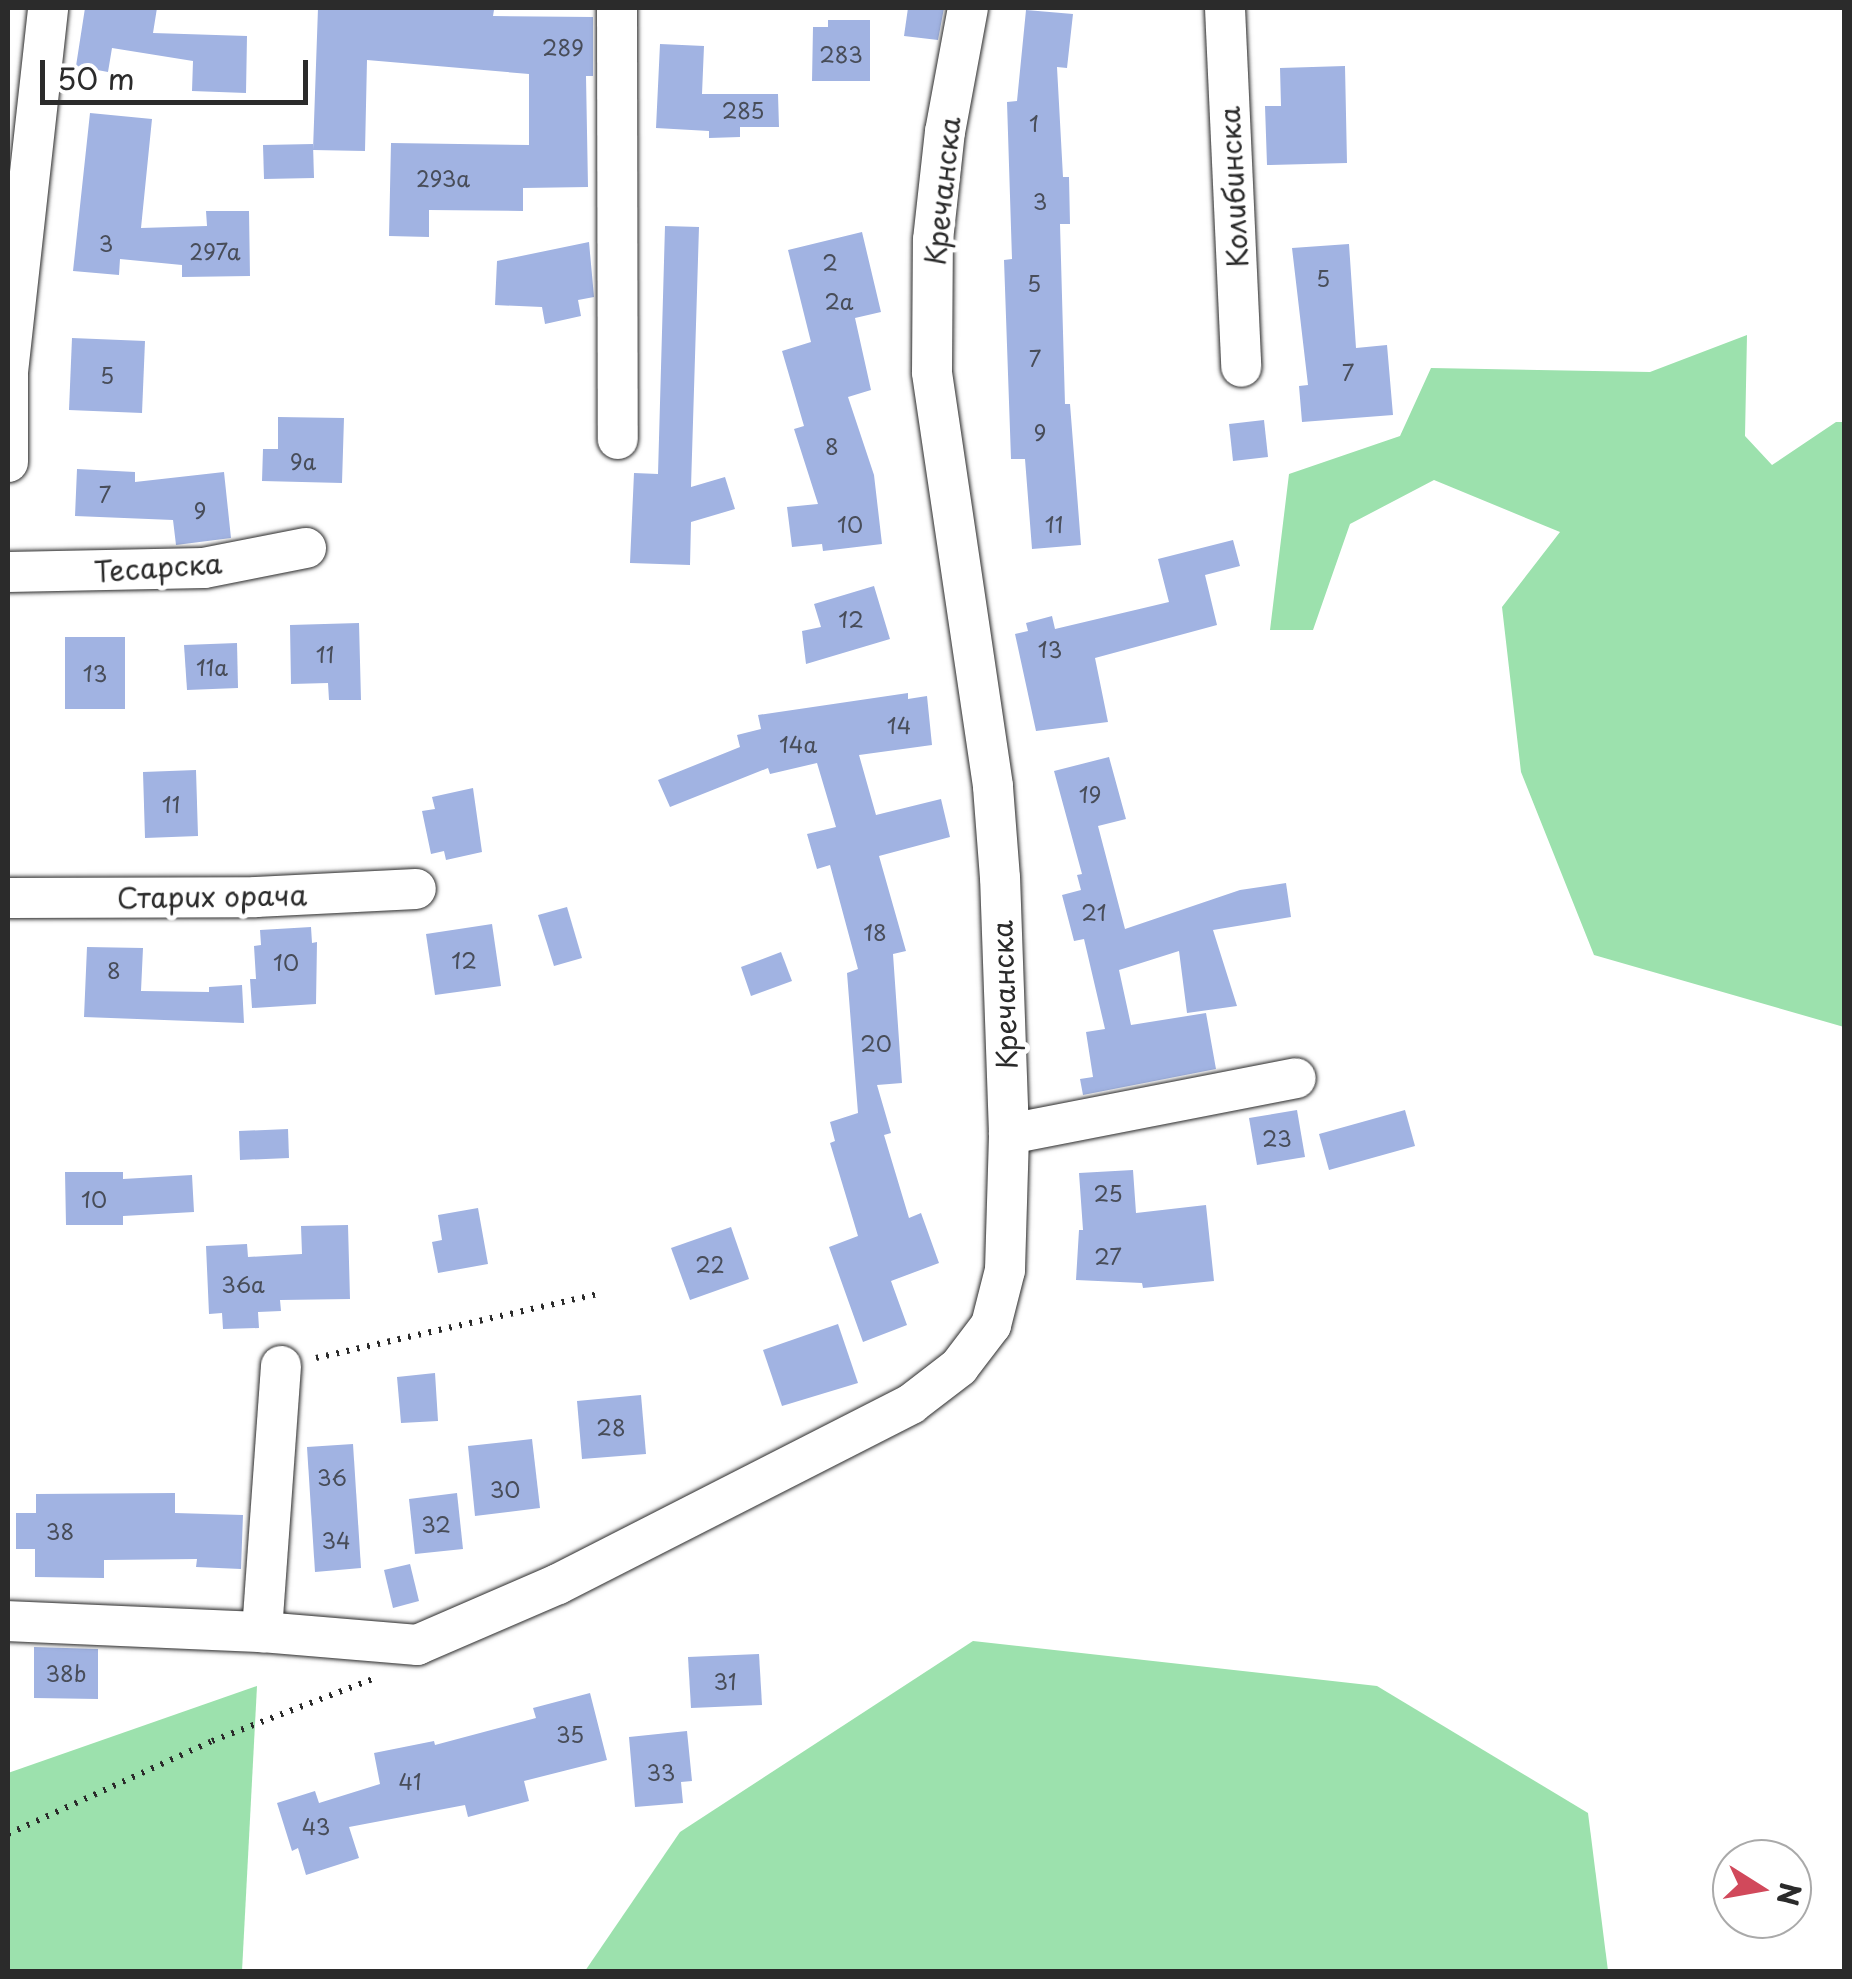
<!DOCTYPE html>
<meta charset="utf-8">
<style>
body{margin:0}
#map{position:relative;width:1852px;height:1979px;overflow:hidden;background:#fff;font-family:"Playpen Sans",sans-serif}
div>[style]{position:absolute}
.green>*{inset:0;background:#9ce1ad}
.building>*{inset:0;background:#a1b3e2}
.path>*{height:6px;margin-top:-3px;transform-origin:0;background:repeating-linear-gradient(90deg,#2b2b2b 0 2.5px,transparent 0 10.5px)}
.roads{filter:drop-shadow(0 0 2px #2b2b2b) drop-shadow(0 0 2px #2b2b2b)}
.minor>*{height:40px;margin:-20px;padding:0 20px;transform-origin:20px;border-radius:20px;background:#fff}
span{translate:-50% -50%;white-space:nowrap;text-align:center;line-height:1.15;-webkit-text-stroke:10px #fff;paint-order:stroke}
.number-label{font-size:22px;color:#484d59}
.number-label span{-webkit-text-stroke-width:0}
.street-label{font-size:28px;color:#2b2b2b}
.frame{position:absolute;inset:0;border:10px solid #2b2b2b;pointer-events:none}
.north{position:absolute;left:1712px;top:1839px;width:100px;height:100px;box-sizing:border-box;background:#fff;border:2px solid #aaa;border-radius:50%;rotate:101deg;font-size:28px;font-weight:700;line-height:40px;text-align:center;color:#2b2b2b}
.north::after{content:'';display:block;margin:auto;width:35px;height:45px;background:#d1495b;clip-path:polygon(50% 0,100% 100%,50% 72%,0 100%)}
.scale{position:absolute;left:40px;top:60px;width:268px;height:45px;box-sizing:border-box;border:5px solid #2b2b2b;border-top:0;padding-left:12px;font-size:30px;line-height:35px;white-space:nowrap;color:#2b2b2b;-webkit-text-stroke:8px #fff;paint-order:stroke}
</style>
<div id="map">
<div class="green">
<i style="clip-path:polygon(1747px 335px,1745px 436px,1772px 465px,1836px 422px,1844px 422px,1844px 1027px,1594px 955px,1521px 772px,1502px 607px,1560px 532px,1434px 480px,1350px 524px,1313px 630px,1270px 630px,1289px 474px,1400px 436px,1431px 368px,1650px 372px)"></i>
<i style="clip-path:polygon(973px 1641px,1377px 1686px,1588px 1813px,1608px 1971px,585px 1971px,680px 1832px)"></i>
<i style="clip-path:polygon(257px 1686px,242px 1971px,8px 1971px,8px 1773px)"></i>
</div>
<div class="building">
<i style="clip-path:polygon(85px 8px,157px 8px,153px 33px,247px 36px,246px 93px,192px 91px,193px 61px,112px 48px,108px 72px,76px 66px)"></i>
<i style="clip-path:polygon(318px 8px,463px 8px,494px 10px,493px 16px,593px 17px,593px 76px,586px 76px,588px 187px,523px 188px,523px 211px,429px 210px,429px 237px,389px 236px,391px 143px,529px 145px,529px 74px,367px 60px,365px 151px,313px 150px)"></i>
<i style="clip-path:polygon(908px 8px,944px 8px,938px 40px,904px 36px)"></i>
<i style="clip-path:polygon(1026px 10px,1073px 14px,1067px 68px,1057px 67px,1063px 177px,1069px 177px,1070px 224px,1060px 224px,1065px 404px,1070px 404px,1081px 545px,1032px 549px,1025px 459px,1011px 459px,1004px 260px,1012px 259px,1007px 102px,1017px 101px)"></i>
<i style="clip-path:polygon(828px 20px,870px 20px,870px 81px,812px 81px,813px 27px,828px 27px)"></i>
<i style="clip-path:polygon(660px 44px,704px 46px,702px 94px,778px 94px,779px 127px,740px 127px,740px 137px,709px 138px,709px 131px,656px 128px)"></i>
<i style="clip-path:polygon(1345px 66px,1347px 163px,1267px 165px,1265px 106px,1281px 106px,1280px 68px)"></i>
<i style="clip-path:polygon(90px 113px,152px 119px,141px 228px,207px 226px,206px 211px,249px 211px,250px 276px,182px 277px,182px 265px,120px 259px,119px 275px,73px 271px)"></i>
<i style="clip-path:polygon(313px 144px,314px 178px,264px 179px,263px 145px)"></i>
<i style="clip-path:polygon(665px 226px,699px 227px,691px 487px,725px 477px,735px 509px,691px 522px,690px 565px,630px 563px,634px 473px,658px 474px)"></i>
<i style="clip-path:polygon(862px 232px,881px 312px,855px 318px,871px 390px,848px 397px,874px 475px,882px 544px,823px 551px,822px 544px,792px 547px,787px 507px,818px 504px,794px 429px,804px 426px,782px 351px,811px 342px,788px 250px)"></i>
<i style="clip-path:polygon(589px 242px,594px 297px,578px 300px,581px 316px,545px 324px,542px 307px,495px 305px,497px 261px)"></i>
<i style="clip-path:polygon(1349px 244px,1356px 348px,1387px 345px,1393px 415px,1302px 422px,1299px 386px,1308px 385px,1292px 248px)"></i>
<i style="clip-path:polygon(72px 338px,145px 341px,142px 413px,69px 410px)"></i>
<i style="clip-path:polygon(278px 417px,344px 418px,342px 483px,262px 481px,263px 449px,278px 449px)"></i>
<i style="clip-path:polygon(1264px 420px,1268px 457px,1233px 461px,1229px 424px)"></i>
<i style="clip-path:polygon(77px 469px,135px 472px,135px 482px,224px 472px,231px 538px,176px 545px,173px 520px,75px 516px)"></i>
<i style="clip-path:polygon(1233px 540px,1240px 566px,1205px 575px,1217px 625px,1095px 658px,1108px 722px,1036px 731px,1015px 634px,1028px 631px,1026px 623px,1052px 616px,1055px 629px,1169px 602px,1158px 559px)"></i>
<i style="clip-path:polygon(874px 586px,890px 639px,806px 664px,802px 631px,821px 627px,814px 604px)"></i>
<i style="clip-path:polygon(359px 623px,361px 700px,329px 700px,328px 683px,291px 684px,290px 625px)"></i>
<i style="clip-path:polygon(65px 637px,125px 637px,125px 709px,65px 709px)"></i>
<i style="clip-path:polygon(237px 643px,238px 688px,187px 690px,184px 645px)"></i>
<i style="clip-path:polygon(908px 693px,908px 699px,927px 696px,932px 745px,859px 755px,876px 815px,941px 799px,950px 837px,879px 856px,906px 951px,893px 954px,902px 1083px,877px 1085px,891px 1133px,884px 1135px,909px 1218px,921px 1213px,939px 1263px,891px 1281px,907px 1325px,863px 1342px,829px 1247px,858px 1236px,830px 1143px,835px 1141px,830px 1122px,858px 1113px,847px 973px,858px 969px,830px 865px,817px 869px,807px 834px,836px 827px,817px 763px,770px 774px,768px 768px,670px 807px,658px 780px,740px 747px,737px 735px,761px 729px,758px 715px)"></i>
<i style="clip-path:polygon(1109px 757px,1126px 819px,1098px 826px,1125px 929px,1240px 890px,1286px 883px,1291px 917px,1213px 930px,1237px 1006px,1187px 1013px,1179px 951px,1119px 970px,1131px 1025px,1206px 1013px,1216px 1069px,1083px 1095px,1080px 1079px,1093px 1077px,1086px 1032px,1105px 1029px,1084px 939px,1074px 941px,1062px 895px,1081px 890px,1077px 875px,1082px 874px,1054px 771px)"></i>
<i style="clip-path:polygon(196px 770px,198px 836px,145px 838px,143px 772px)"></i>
<i style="clip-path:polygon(473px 788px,482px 852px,446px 860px,444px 851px,431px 854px,422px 811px,435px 809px,432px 797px)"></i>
<i style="clip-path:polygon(567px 907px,582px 958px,554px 966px,538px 915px)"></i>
<i style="clip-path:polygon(492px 924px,501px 986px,435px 995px,426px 934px)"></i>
<i style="clip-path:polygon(311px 927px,312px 943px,317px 942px,316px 1004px,252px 1008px,250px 979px,256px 979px,254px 946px,261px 945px,260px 930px)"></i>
<i style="clip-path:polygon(87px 947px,143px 948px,141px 991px,209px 992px,209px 987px,242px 985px,244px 1023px,84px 1017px)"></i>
<i style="clip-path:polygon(781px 952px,792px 981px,751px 996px,741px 967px)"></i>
<i style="clip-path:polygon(1297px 1110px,1305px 1157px,1257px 1165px,1249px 1118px)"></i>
<i style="clip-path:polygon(1405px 1110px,1415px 1146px,1329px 1170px,1319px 1134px)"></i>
<i style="clip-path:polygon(288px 1129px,289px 1158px,240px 1160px,239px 1131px)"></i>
<i style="clip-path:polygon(1133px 1170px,1136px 1213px,1206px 1205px,1214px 1281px,1143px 1288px,1142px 1283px,1076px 1280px,1079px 1230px,1083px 1230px,1079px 1173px)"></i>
<i style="clip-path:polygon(65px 1172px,123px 1172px,123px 1179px,192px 1175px,194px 1212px,123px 1216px,123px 1225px,66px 1225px)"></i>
<i style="clip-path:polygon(478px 1208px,488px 1264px,438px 1273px,432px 1242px,442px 1240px,438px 1215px)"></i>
<i style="clip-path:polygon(348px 1225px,350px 1299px,280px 1300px,281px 1311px,258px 1312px,259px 1328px,223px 1329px,222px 1313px,209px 1314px,206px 1246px,247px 1244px,248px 1257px,302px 1254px,301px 1226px)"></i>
<i style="clip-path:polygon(731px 1227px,749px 1279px,690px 1300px,671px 1248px)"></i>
<i style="clip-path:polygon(838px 1324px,858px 1383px,782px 1406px,763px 1350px)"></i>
<i style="clip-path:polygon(435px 1373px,438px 1421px,401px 1423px,397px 1377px)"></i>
<i style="clip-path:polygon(641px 1395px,646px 1454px,582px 1459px,577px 1401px)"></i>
<i style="clip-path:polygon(532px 1439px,540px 1508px,475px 1516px,468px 1446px)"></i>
<i style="clip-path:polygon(353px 1444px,361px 1568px,315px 1572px,307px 1447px)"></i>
<i style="clip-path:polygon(175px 1493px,175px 1513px,243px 1515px,241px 1569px,196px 1567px,197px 1559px,104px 1560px,104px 1578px,35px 1577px,35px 1549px,16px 1549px,16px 1513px,36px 1513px,36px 1494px)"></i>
<i style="clip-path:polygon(457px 1493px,463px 1549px,415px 1554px,409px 1499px)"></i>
<i style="clip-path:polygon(410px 1564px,419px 1601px,393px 1608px,384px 1570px)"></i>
<i style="clip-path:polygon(34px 1647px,98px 1649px,98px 1699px,34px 1698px)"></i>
<i style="clip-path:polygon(759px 1654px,762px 1705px,691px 1708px,688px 1657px)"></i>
<i style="clip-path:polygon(590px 1693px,607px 1760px,524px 1781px,529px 1801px,468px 1817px,465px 1805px,349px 1827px,359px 1858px,306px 1875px,298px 1848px,292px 1851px,277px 1803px,315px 1791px,319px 1803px,380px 1784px,374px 1753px,434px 1741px,435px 1745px,536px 1718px,533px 1708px)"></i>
<i style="clip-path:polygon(687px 1731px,692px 1781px,681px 1782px,683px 1803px,635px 1807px,629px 1737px)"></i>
</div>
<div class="path">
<i style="left:316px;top:1358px;width:293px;rotate:-12.8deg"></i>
<i style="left:8px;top:1834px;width:224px;rotate:-24.5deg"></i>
<i style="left:212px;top:1741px;width:173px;rotate:-21.1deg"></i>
</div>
<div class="roads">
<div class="minor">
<i style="left:617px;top:8px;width:431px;rotate:89.9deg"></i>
<i style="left:1225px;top:8px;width:359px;rotate:87.4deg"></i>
<i style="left:8px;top:462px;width:90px;rotate:-90deg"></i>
<i style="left:8px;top:372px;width:366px;rotate:-83.7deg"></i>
<i style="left:8px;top:572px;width:196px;rotate:-1.2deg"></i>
<i style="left:204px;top:568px;width:104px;rotate:-11.1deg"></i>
<i style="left:8px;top:898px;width:248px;rotate:-0.2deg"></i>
<i style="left:256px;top:897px;width:160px;rotate:-2.9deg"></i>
<i style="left:1009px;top:1134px;width:292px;rotate:-11deg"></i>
<i style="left:281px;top:1366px;width:267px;rotate:94.1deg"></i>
<i style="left:262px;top:1632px;width:156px;rotate:4.8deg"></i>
<i style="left:417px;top:1645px;width:154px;rotate:-23.4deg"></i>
<i style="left:558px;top:1584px;width:396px;rotate:-27deg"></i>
<i style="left:911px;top:1404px;width:61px;rotate:-37.6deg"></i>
<i style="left:959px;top:1367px;width:53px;rotate:-52.7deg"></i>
<i style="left:991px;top:1325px;width:57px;rotate:-75.7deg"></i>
<i style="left:1005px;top:1270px;width:136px;rotate:-88.3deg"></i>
<i style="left:1009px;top:1134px;width:256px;rotate:-92deg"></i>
<i style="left:1000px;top:878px;width:92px;rotate:-94.4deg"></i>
<i style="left:993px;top:786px;width:418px;rotate:-98.4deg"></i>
<i style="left:932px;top:372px;width:132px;rotate:-89.6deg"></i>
<i style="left:933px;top:240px;width:109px;rotate:-83.7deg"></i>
<i style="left:945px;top:132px;width:126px;rotate:-79.5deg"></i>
<i style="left:8px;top:1621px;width:254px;rotate:2.5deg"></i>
</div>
</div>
<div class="number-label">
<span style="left:563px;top:47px">289</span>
<span style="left:841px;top:54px">283</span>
<span style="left:743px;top:110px">285</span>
<span style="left:1034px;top:123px">1</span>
<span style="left:443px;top:178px">293a</span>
<span style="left:1040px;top:201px">3</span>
<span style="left:106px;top:243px">3</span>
<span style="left:215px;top:251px">297a</span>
<span style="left:830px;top:262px">2</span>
<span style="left:1323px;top:278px">5</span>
<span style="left:1034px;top:283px">5</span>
<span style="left:839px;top:301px">2a</span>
<span style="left:1035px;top:358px">7</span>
<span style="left:1348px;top:372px">7</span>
<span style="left:107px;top:375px">5</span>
<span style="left:1040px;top:432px">9</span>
<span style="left:832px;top:446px">8</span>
<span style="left:303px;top:461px">9a</span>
<span style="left:105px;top:494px">7</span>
<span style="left:200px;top:510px">9</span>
<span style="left:850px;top:524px">10</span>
<span style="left:1054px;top:524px">11</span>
<span style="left:851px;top:619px">12</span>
<span style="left:1050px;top:649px">13</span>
<span style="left:325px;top:654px">11</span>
<span style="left:212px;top:667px">11a</span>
<span style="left:95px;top:673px">13</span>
<span style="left:899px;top:725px">14</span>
<span style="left:798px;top:744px">14a</span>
<span style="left:1090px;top:794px">19</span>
<span style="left:171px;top:804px">11</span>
<span style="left:1094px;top:912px">21</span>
<span style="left:875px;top:932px">18</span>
<span style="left:464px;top:960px">12</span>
<span style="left:286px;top:962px">10</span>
<span style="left:114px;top:970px">8</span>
<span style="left:876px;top:1043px">20</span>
<span style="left:1277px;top:1138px">23</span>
<span style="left:1108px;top:1193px">25</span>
<span style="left:94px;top:1199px">10</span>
<span style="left:1108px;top:1256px">27</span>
<span style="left:710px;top:1264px">22</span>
<span style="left:243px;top:1284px">36a</span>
<span style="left:611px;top:1427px">28</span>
<span style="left:332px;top:1477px">36</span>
<span style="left:505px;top:1489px">30</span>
<span style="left:436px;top:1524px">32</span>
<span style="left:60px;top:1531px">38</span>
<span style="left:336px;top:1540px">34</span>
<span style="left:66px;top:1673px">38b</span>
<span style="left:725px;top:1681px">31</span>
<span style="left:570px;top:1734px">35</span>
<span style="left:661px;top:1772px">33</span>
<span style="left:410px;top:1781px">41</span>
<span style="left:316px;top:1826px">43</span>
</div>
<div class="street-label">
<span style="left:1233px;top:187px;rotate:-93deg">Колибинска</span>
<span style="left:942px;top:191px;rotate:-84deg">Кречанска</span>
<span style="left:158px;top:567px;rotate:-4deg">Тесарска</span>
<span style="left:212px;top:896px;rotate:-1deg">Старих орача</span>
<span style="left:1004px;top:995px;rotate:-92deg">Кречанска</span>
</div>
<div class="frame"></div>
<div class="north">N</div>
<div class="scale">50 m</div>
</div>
